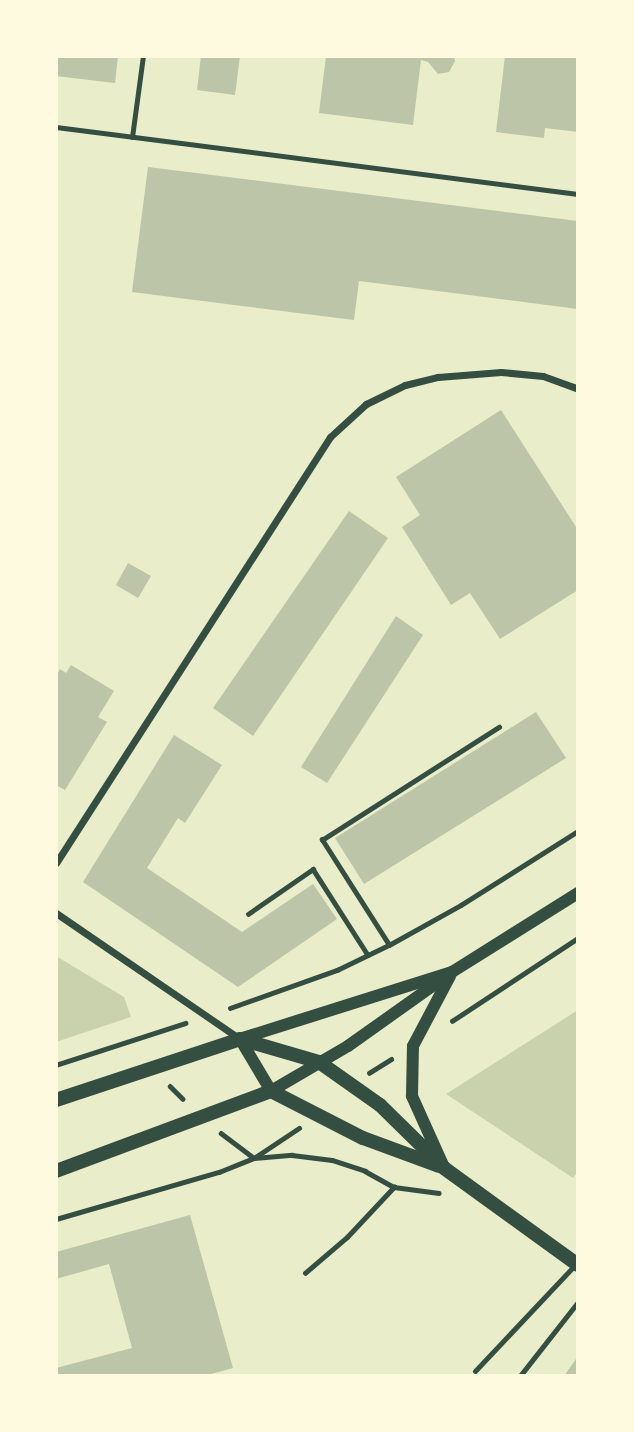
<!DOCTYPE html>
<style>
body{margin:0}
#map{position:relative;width:634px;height:1432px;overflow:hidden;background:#e9edc9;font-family:Arial,sans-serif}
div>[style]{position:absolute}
.green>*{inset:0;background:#cad2ad}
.building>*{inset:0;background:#bcc5a7}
.path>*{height:4.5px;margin:-2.25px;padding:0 2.25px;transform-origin:2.25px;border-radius:2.25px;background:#344e41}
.service>*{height:5px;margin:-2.5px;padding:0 2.5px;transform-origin:2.5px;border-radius:2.5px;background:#344e41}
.minor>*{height:7px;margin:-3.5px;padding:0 3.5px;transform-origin:3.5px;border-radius:3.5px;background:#344e41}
.tertiary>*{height:12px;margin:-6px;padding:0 6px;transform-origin:6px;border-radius:6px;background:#344e41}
.secondary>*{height:14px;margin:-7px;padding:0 7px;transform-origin:7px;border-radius:7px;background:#344e41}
span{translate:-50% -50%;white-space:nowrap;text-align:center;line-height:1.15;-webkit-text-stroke:7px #fefae0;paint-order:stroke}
.frame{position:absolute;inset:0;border:58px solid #fefae0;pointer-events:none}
</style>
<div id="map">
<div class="green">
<i style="clip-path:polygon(56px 956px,124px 997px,131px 1017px,56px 1042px)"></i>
<i style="clip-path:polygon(578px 1010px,578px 1171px,573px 1178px,446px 1094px)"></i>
</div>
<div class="building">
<i style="clip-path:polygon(56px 56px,118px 56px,115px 83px,56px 76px)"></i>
<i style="clip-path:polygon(201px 56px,240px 56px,235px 95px,197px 90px)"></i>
<i style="clip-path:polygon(326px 56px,454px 56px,455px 61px,449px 72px,438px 74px,428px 62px,421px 60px,413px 125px,319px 113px)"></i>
<i style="clip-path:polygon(505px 56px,578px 56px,578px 132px,545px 128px,544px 138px,496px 132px)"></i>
<i style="clip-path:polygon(148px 167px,578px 221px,578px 309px,359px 281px,354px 320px,132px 292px)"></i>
<i style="clip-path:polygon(501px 410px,578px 530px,578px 590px,500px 639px,470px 593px,451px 605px,402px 527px,420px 515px,396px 477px)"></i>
<i style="clip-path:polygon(349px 511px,388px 538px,253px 736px,213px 708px)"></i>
<i style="clip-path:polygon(128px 563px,151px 576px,138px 598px,116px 585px)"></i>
<i style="clip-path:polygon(396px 616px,423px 635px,327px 783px,301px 767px)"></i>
<i style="clip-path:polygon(71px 665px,114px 691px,98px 717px,107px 722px,65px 790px,56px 785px,56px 676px,60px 669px,66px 673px)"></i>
<i style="clip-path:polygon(536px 712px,566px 758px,364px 884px,335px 838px)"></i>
<i style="clip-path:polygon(174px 735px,222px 765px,185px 823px,178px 818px,147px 868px,242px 932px,313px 884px,337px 919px,238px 987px,83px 882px)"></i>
<i style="clip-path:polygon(190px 1215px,233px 1368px,204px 1376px,56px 1376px,56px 1368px,132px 1348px,109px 1264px,56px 1279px,56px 1252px)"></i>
<i style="clip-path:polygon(578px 1356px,578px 1376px,564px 1376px)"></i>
</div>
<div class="path">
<i style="left:248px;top:914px;width:79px;rotate:-34.7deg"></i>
<i style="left:313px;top:869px;width:102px;rotate:57.4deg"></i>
<i style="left:389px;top:945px;width:125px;rotate:-122.5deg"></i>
<i style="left:322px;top:840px;width:210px;rotate:-32.6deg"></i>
<i style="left:230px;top:1008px;width:114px;rotate:-19.6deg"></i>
<i style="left:337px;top:970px;width:58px;rotate:-25.7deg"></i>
<i style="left:389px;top:945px;width:82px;rotate:-29.1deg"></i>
<i style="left:461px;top:905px;width:138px;rotate:-32.3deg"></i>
<i style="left:452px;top:1021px;width:151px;rotate:-33.4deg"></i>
<i style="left:56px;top:1065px;width:136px;rotate:-18deg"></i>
<i style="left:369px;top:1073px;width:26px;rotate:-32deg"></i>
<i style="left:170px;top:1086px;width:18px;rotate:45deg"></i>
<i style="left:221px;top:1133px;width:41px;rotate:37.1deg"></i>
<i style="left:254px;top:1158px;width:38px;rotate:-5deg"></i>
<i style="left:292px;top:1155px;width:40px;rotate:7.1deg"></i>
<i style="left:332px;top:1160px;width:35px;rotate:18deg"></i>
<i style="left:365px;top:1171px;width:33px;rotate:29deg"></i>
<i style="left:394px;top:1187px;width:45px;rotate:7.6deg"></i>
<i style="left:56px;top:1219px;width:170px;rotate:-16.1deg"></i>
<i style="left:219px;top:1172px;width:38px;rotate:-22deg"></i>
<i style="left:254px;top:1158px;width:54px;rotate:-33.7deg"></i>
<i style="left:305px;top:1273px;width:55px;rotate:-40.6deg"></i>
<i style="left:347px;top:1237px;width:69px;rotate:-46.8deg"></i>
<i style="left:520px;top:1376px;width:94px;rotate:-51.9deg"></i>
</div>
<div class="service">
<i style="left:56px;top:127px;width:526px;rotate:7.31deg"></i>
<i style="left:132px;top:137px;width:82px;rotate:-82.3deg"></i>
<i style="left:475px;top:1371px;width:144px;rotate:-46.7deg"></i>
</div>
<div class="minor">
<i style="left:56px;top:863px;width:507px;rotate:-57.25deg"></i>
<i style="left:330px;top:437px;width:49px;rotate:-42.5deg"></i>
<i style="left:366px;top:404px;width:43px;rotate:-26deg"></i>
<i style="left:405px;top:385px;width:34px;rotate:-14deg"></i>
<i style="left:438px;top:377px;width:63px;rotate:-4.5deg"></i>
<i style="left:501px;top:372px;width:42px;rotate:5.4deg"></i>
<i style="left:543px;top:376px;width:37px;rotate:20deg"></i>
<i style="left:56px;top:913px;width:223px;rotate:34.4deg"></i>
</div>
<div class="tertiary">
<i style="left:452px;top:972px;width:222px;rotate:162.5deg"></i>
<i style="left:240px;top:1039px;width:61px;rotate:59.2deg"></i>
<i style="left:271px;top:1091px;width:89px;rotate:-30.3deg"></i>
<i style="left:348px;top:1046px;width:128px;rotate:-35.4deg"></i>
<i style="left:452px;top:972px;width:149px;rotate:-32.1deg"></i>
<i style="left:443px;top:1165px;width:76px;rotate:-114.2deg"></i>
<i style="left:412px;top:1096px;width:50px;rotate:-88.9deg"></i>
<i style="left:413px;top:1046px;width:79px;rotate:-62.1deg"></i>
</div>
<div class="secondary">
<i style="left:56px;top:1100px;width:194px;rotate:-18.3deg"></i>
<i style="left:240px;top:1039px;width:82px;rotate:16.2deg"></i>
<i style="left:319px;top:1062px;width:75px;rotate:35.2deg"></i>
<i style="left:380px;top:1105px;width:90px;rotate:44.5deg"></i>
<i style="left:444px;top:1168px;width:165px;rotate:35.9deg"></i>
<i style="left:56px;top:1171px;width:229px;rotate:-20.4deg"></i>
<i style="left:271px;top:1091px;width:103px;rotate:27.1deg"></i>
<i style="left:363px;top:1138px;width:81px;rotate:20.2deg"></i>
</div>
<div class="frame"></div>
</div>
